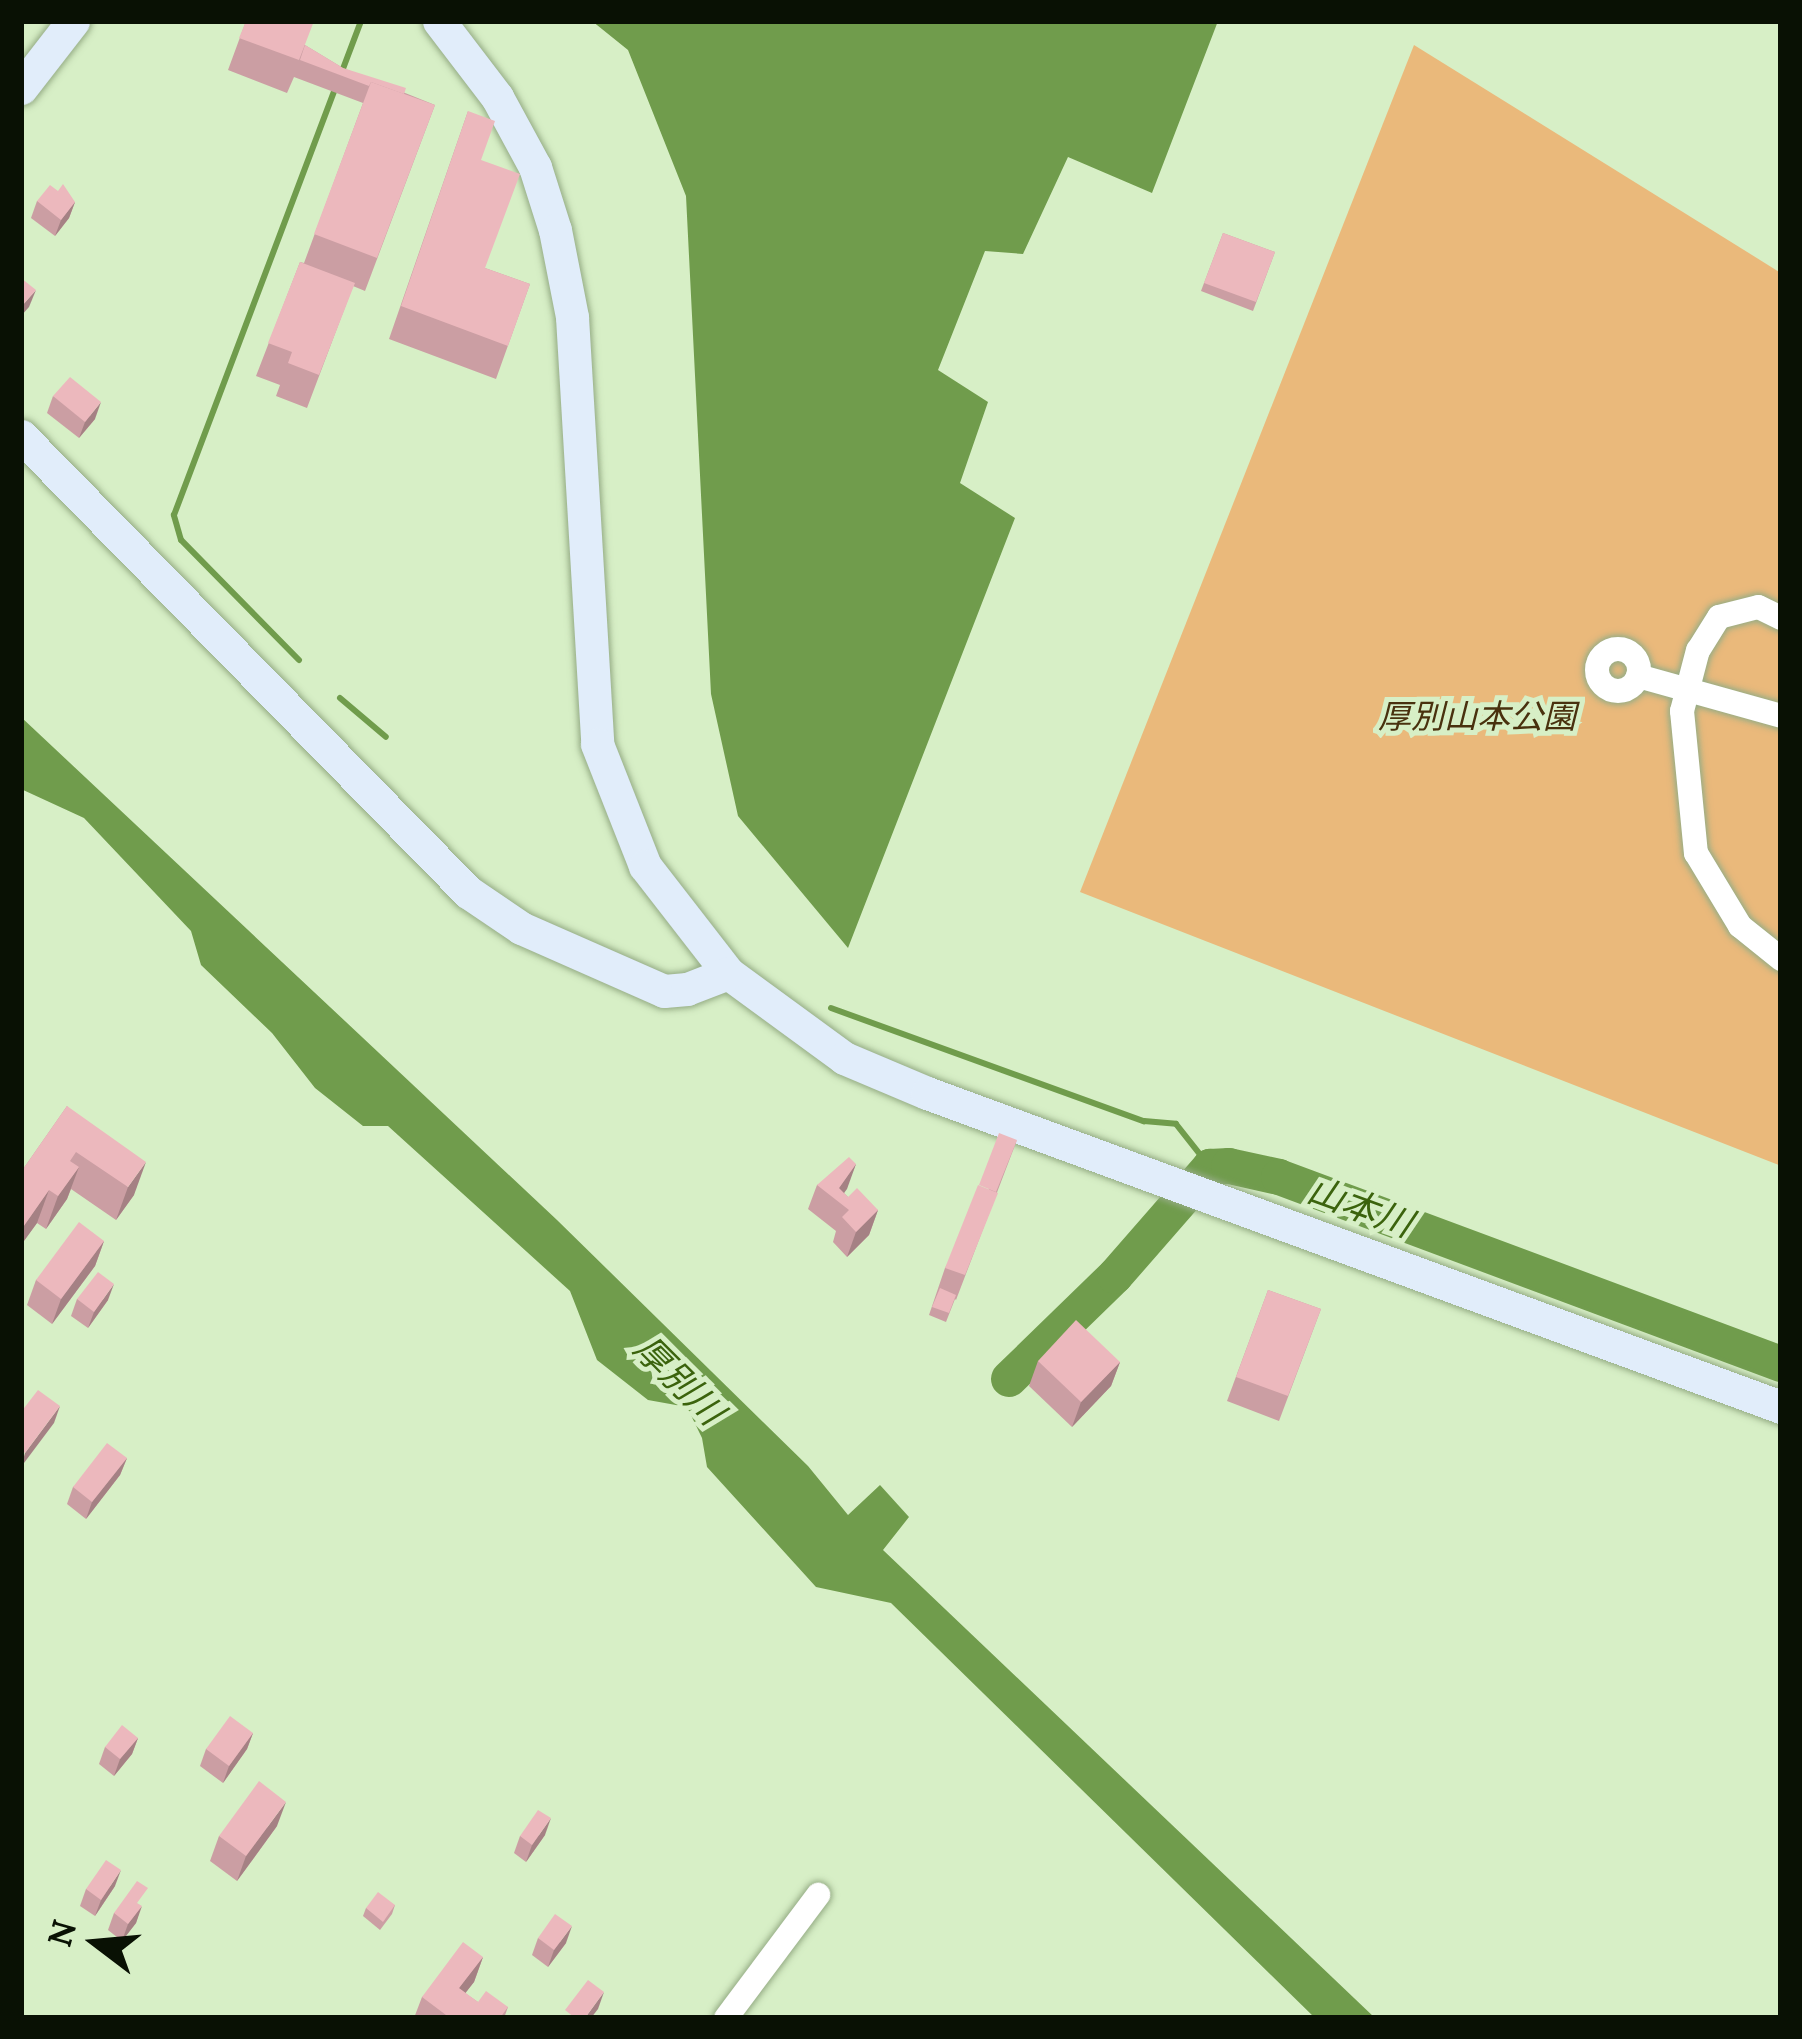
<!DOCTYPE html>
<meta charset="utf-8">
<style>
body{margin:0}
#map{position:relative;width:1802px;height:2039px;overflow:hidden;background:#d7efc6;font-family:Lora,"Noto Sans JP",serif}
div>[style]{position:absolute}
.green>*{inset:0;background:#eab97b}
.water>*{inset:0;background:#709c4c}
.stream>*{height:6px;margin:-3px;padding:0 3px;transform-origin:3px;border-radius:3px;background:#709c4c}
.river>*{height:36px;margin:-18px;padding:0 18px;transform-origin:18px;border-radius:18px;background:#709c4c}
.roads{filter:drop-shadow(0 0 3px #95ac85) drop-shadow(0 0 3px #95ac85)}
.street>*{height:24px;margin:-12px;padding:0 12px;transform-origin:12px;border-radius:12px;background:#fff}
.street>.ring{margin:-12px;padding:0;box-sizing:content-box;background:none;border:24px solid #fff;border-radius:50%}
.secondary>*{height:33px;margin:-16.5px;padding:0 16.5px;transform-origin:16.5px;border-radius:16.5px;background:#e1edfa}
.wall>*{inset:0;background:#cb9ea3}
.shaded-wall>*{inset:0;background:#a58184}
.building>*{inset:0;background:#ecb8bd}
span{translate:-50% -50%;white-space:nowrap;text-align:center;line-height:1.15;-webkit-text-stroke:10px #d7efc6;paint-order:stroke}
.park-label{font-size:33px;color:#49310e;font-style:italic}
.water-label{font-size:36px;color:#3b630d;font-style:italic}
.frame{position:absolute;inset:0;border:24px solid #091104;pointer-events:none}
.north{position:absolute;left:36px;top:1883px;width:120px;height:120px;-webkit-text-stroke:9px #d7efc6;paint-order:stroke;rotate:286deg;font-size:33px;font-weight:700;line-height:48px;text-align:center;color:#091104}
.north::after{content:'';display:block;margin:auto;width:42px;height:54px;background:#091104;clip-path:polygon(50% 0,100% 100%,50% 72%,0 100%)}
</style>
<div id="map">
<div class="green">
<i style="clip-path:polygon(1414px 45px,1781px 273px,1781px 1166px,1080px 892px)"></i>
</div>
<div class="water">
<i style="clip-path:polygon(592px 21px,1218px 21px,1152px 193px,1068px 157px,1023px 254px,985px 251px,938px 370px,988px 402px,960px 483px,1015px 518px,848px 948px,738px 816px,711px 694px,686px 196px,628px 50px)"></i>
<i style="clip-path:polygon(21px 717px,557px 1220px,808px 1466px,848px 1515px,880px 1485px,909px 1517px,883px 1550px,1375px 2018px,1315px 2018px,891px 1603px,816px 1587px,707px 1467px,702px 1438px,687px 1407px,648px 1400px,597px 1360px,570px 1291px,388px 1126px,363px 1126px,315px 1088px,272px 1033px,201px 965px,191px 931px,84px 818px,21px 789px)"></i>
</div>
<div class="stream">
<i style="left:341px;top:74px;width:57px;rotate:-69.3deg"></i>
<i style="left:299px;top:660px;width:168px;rotate:-134.5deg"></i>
<i style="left:181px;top:540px;width:26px;rotate:-106deg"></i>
<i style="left:174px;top:515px;width:452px;rotate:-69.3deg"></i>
<i style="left:340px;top:698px;width:60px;rotate:40.3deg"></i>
<i style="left:831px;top:1008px;width:333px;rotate:19.9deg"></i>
<i style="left:1144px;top:1121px;width:32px;rotate:5deg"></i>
<i style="left:1176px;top:1124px;width:55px;rotate:51.7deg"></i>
</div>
<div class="river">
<i style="left:1009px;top:1379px;width:148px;rotate:-44.2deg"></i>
<i style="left:1115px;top:1276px;width:145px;rotate:-48.9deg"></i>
<i style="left:1210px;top:1167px;width:19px;rotate:-3deg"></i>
<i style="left:1229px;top:1166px;width:51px;rotate:12.4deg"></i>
<i style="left:1279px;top:1177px;width:536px;rotate:20.43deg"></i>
</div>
<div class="roads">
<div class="street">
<i style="left:1781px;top:618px;width:25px;rotate:-154deg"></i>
<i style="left:1758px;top:607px;width:40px;rotate:165.6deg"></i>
<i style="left:1719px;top:617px;width:39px;rotate:122deg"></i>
<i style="left:1698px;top:650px;width:63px;rotate:104.7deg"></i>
<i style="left:1682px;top:711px;width:143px;rotate:84.4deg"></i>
<i style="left:1696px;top:853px;width:85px;rotate:58.9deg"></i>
<i style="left:1740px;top:926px;width:53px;rotate:38.8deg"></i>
<i class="ring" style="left:1597px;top:649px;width:18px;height:18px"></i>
<i style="left:1638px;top:676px;width:148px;rotate:15.6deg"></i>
<i style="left:726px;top:2018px;width:154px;rotate:-53.2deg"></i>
</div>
<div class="secondary">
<i style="left:439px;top:21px;width:96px;rotate:52.7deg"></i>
<i style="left:497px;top:97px;width:80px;rotate:61.5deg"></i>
<i style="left:535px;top:167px;width:66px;rotate:72.4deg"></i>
<i style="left:555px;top:230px;width:89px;rotate:78.9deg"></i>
<i style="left:572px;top:317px;width:428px;rotate:86.6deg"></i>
<i style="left:597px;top:744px;width:131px;rotate:68.5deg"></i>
<i style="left:645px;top:866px;width:135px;rotate:52.2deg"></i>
<i style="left:728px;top:973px;width:144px;rotate:36.2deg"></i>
<i style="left:844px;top:1058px;width:90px;rotate:22.9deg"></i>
<i style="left:927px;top:1093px;width:910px;rotate:20.19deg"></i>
<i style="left:21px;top:88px;width:85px;rotate:-52.2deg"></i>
<i style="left:21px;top:436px;width:639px;rotate:45.57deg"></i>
<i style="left:468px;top:892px;width:64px;rotate:34.2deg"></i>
<i style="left:521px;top:928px;width:156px;rotate:23.8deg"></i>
<i style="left:664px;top:991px;width:23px;rotate:-5deg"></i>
<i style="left:687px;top:989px;width:44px;rotate:-21.3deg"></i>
</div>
</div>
<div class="wall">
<i style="clip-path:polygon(246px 21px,305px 45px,343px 68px,435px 105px,365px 291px,353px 286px,307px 408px,276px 396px,280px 385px,256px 376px,300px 262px,304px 263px,363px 103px,294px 77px,287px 93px,228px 70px)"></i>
<i style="clip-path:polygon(468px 111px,481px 160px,485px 268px,530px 284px,496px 379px,389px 339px)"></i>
<i style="clip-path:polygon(37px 201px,75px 202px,69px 218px,55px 236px,31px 218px)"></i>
<i style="clip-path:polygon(1223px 233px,1275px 252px,1253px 311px,1201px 291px)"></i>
<i style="clip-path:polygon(53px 396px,95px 419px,79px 438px,47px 413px)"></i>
<i style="clip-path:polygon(67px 1106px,134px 1195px,116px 1220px,71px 1189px,67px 1199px,46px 1229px,37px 1223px,21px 1245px,21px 1172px)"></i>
<i style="clip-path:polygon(1017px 1140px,956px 1300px,955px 1299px,946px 1322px,929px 1315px,945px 1268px)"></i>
<i style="clip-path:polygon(856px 1164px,844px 1193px,848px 1197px,878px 1210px,869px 1235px,847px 1257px,833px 1242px,836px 1231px,808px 1209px,817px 1185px)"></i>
<i style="clip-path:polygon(104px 1241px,95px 1266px,52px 1324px,27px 1305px,36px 1280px)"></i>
<i style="clip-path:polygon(1268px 1290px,1321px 1309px,1279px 1421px,1227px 1401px)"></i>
<i style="clip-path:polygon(77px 1299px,108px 1300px,88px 1328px,71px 1316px)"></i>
<i style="clip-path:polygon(1038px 1361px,1120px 1362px,1111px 1386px,1072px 1427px,1029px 1386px)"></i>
<i style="clip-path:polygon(127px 1458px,120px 1475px,86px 1519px,67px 1504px,73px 1487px)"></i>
<i style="clip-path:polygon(253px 1733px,247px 1749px,223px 1783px,200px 1766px,206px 1749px)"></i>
<i style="clip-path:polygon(138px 1738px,132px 1754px,114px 1776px,99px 1764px,105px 1747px)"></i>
<i style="clip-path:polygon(277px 1826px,237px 1881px,210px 1861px,219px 1836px)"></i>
<i style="clip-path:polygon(545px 1835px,526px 1862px,514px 1853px,520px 1836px)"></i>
<i style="clip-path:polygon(115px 1886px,95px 1916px,80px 1906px,86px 1889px)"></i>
<i style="clip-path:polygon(395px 1905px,392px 1914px,380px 1930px,363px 1916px,366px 1908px)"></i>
<i style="clip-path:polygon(141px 1906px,136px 1923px,122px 1941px,108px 1930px,114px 1913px)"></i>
<i style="clip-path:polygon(538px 1938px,566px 1943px,548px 1967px,532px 1955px)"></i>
<i style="clip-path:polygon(483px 1957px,474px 1982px,465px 1993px,478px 2002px,508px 2007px,504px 2018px,414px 2018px,422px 1997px)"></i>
</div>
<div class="shaded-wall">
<i style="clip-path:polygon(75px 202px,69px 218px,55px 236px,61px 220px)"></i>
<i style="clip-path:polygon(36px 290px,29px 307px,21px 316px,21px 307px)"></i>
<i style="clip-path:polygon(101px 402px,95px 419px,79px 438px,85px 422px)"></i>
<i style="clip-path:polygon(146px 1162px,134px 1195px,116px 1220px,128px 1187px)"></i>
<i style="clip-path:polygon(856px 1164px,847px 1189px,838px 1201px,839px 1188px)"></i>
<i style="clip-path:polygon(79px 1167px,67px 1199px,46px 1229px,58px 1196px)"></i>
<i style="clip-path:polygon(49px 1190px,37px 1223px,21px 1245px,21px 1230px)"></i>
<i style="clip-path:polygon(878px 1210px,869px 1235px,847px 1257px,856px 1232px)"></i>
<i style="clip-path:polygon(104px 1241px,95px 1266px,52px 1324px,61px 1299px)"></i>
<i style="clip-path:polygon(114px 1284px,108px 1300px,88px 1328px,94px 1312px)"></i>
<i style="clip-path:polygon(1120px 1362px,1111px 1386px,1072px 1427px,1081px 1402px)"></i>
<i style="clip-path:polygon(60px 1406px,54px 1423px,21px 1467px,25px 1453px)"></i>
<i style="clip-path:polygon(127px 1458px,120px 1475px,86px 1519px,92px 1502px)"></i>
<i style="clip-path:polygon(253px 1733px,247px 1749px,223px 1783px,229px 1766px)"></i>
<i style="clip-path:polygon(138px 1738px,132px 1754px,114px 1776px,120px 1759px)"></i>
<i style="clip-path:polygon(286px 1802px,277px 1826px,237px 1881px,246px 1856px)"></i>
<i style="clip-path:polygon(551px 1818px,545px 1835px,526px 1862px,532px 1845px)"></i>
<i style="clip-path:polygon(121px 1870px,115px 1886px,95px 1916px,101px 1900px)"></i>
<i style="clip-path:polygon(142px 1906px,136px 1923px,122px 1941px,128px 1924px)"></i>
<i style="clip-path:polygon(572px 1926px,566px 1943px,548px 1967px,554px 1950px)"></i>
<i style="clip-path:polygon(483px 1957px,474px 1982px,450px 2013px,459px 1988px)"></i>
<i style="clip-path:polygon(604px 1992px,598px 2009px,591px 2018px,585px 2018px)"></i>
</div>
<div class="building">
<i style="clip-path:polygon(246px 21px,314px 21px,299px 60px,239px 38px)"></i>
<i style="clip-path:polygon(305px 45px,343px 68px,406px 88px,404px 94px,371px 82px,369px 86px,300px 60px)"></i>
<i style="clip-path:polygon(371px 82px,435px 105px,377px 258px,314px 234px)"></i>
<i style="clip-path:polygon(468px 111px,495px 121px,481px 160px,520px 174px,485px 268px,530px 284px,508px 346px,401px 306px)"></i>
<i style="clip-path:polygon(63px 184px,75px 202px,61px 220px,37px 201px,50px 185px,58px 191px)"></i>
<i style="clip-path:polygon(1223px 233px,1275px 252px,1256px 302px,1204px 283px)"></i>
<i style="clip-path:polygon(300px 262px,355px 283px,319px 375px,288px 363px,292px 352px,268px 343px)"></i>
<i style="clip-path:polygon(21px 278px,36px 290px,21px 307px)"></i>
<i style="clip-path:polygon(70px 377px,101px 402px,85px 422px,53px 396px)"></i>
<i style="clip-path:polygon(67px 1106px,146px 1162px,128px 1187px,76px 1152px,70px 1161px,79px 1167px,58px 1196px,49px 1190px,21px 1230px,21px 1172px)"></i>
<i style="clip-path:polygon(999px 1133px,1017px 1140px,996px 1192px,979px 1185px)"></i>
<i style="clip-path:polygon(849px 1157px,856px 1164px,839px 1188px,848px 1197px,857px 1188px,878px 1210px,856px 1232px,842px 1217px,849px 1210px,817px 1185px)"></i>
<i style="clip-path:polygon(978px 1185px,998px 1193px,965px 1275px,945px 1268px)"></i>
<i style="clip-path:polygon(79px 1222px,104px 1241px,61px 1299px,36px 1280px)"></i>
<i style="clip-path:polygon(98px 1272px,114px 1284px,94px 1312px,77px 1299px)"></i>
<i style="clip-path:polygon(940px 1288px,956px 1295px,949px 1313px,932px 1307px)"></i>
<i style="clip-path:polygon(1268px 1290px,1321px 1309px,1288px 1396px,1236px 1377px)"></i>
<i style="clip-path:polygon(1076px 1320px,1120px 1362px,1081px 1402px,1038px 1361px)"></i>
<i style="clip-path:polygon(38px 1390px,60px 1406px,25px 1453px,21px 1450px,21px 1412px)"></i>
<i style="clip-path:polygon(107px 1443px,127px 1458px,92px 1502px,73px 1487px)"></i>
<i style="clip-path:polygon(230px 1716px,253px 1733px,229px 1766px,206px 1749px)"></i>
<i style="clip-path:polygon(122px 1725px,138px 1738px,120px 1759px,105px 1747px)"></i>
<i style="clip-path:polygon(259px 1781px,286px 1802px,246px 1856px,219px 1836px)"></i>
<i style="clip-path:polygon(538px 1810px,551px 1818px,532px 1845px,520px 1836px)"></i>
<i style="clip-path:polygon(106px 1860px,121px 1870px,101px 1900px,86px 1889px)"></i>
<i style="clip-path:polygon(137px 1881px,148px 1888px,137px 1903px,142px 1906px,128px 1924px,114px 1913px)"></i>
<i style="clip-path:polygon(378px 1892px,395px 1905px,383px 1922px,366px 1908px)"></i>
<i style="clip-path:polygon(555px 1914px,572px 1926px,554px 1950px,538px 1938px)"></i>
<i style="clip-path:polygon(463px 1942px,483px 1957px,459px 1988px,478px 2002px,486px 1991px,508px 2007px,500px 2018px,450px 2018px,422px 1997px)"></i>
<i style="clip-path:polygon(588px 1980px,604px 1992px,585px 2018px,575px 2018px,565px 2010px)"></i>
</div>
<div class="park-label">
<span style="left:1477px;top:717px">厚別山本公園</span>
</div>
<div class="water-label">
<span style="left:1360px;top:1207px;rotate:20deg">山本川</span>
<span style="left:679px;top:1380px;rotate:45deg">厚別川</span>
</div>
<div class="frame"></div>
<div class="north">N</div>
</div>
